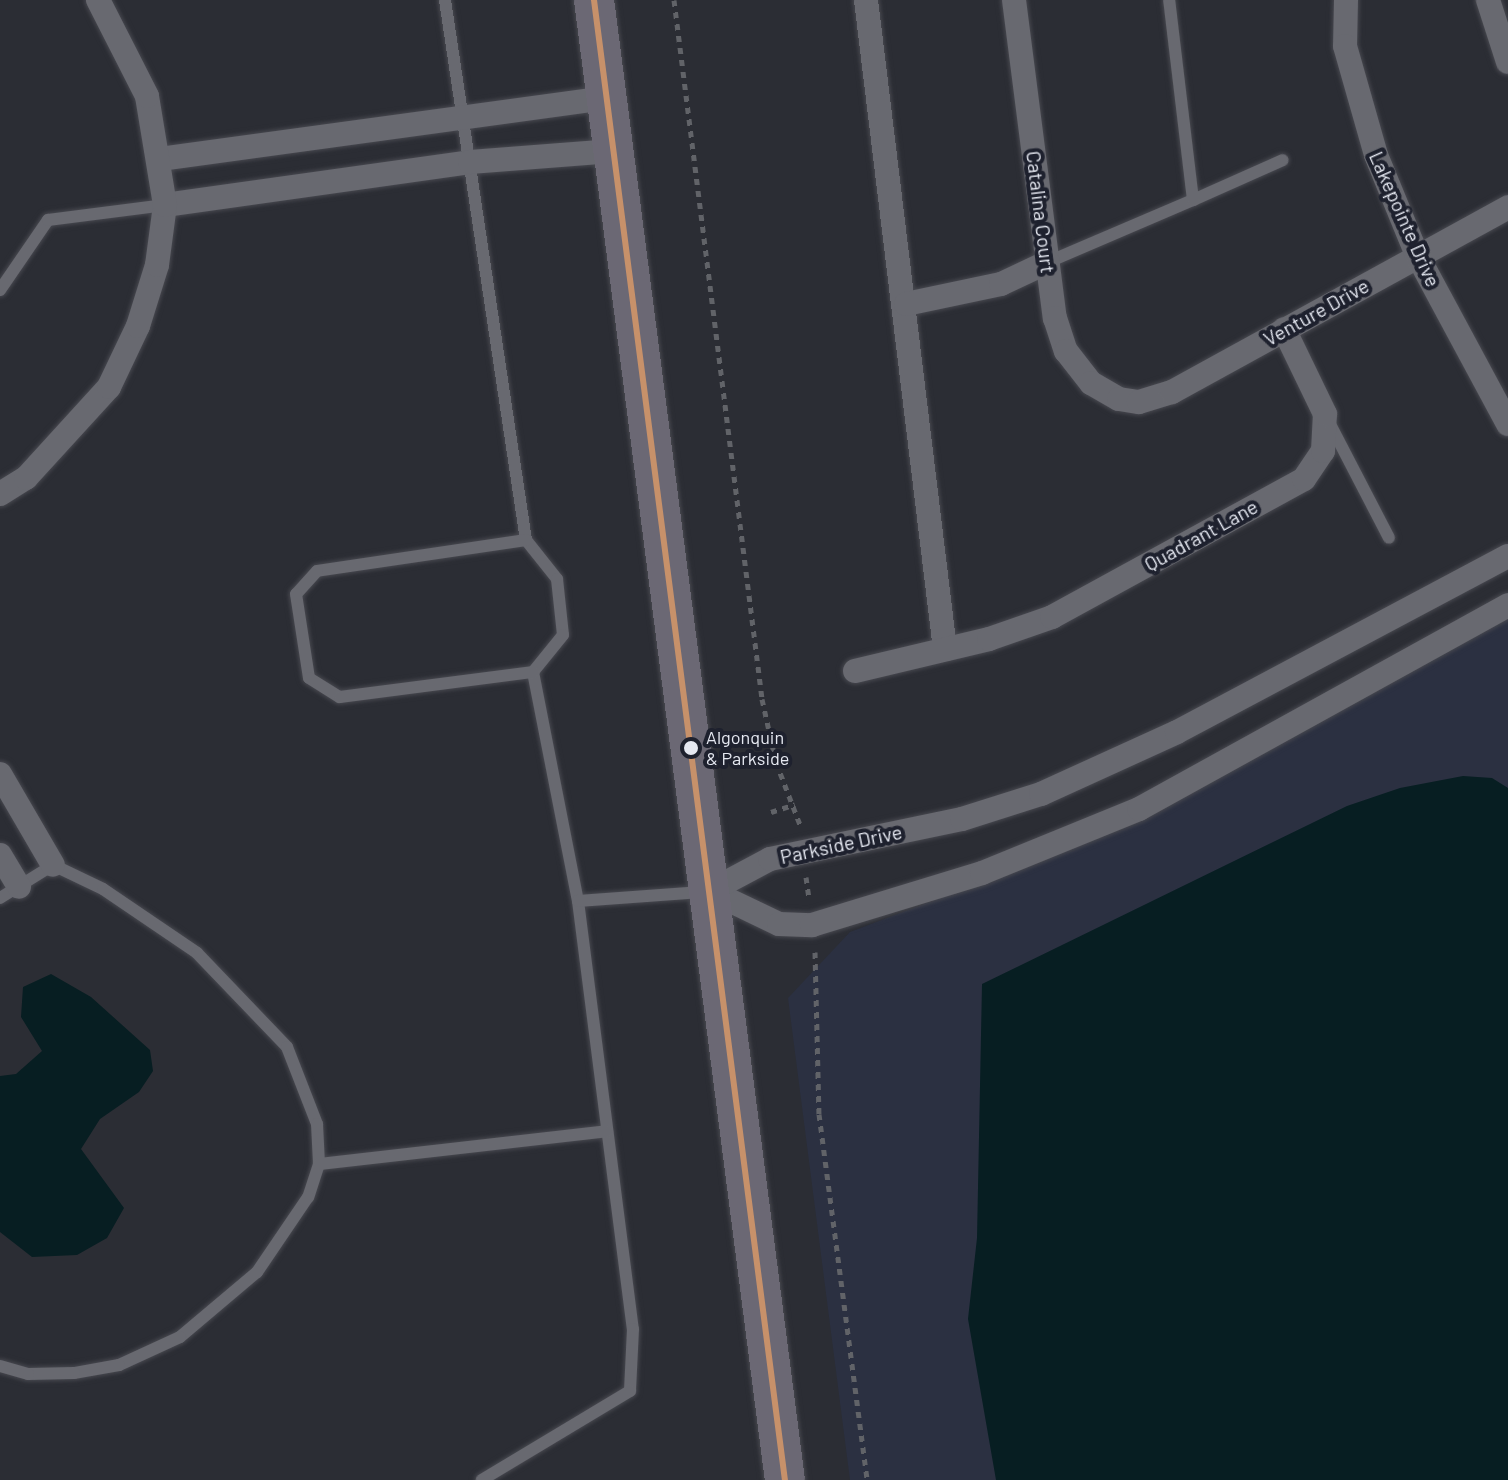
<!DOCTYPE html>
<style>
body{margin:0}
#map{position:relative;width:1508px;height:1480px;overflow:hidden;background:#2b2d34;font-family:Barlow,sans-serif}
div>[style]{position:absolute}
.built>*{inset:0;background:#2b3041}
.water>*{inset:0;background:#071e22}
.path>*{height:5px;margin-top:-2.5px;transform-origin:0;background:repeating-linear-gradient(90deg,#616368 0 6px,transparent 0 12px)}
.roads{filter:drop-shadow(0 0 2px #47484f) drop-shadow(0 0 2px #47484f)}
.service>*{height:12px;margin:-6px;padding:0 6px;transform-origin:6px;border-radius:6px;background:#686970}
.minor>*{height:24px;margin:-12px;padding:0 12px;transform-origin:12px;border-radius:12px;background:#686970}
.primary>*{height:40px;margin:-20px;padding:0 20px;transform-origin:20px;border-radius:20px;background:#6b6874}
.bus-1>*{height:6px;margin:-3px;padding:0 3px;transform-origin:3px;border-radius:3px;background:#c7916a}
.dots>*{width:22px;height:22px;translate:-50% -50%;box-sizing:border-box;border:4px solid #1e212e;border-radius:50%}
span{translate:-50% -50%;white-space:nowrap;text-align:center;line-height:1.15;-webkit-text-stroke:8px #1e212e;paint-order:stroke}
.bus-label{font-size:18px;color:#e5e8f1}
.left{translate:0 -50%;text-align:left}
.street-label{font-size:20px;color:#e5e8f1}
</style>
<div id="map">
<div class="built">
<i style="clip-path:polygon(1508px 605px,1508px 1480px,850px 1480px,788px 998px,850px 932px,1080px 845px)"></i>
</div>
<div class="water">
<i style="clip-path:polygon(1463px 776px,1492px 778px,1508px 788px,1508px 1480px,996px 1480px,968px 1319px,977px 1238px,982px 984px,1347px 806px,1400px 788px)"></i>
<i style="clip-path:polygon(51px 974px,91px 997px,150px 1050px,153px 1071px,139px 1092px,100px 1119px,81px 1149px,124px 1208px,107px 1238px,77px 1255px,32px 1257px,0 1232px,0 1076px,16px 1074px,42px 1051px,21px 1017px,23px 987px)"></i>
</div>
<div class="path">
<i style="left:674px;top:0;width:705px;rotate:82.82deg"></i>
<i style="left:762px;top:699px;width:65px;rotate:77.5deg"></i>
<i style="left:776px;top:762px;width:70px;rotate:69deg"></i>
<i style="left:771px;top:812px;width:25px;rotate:-18deg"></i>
<i style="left:806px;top:877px;width:22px;rotate:82deg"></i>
<i style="left:815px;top:952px;width:162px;rotate:88.6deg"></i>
<i style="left:819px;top:1114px;width:369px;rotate:82.5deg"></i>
</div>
<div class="roads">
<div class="service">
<i style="left:445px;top:0;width:546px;rotate:81.47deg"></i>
<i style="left:526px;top:540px;width:50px;rotate:51.5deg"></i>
<i style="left:557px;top:579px;width:56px;rotate:83.9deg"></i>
<i style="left:563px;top:635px;width:48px;rotate:129deg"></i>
<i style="left:533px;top:672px;width:233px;rotate:78.9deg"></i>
<i style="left:578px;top:901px;width:432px;rotate:82.7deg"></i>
<i style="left:633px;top:1329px;width:62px;rotate:92.8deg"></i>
<i style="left:630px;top:1391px;width:173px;rotate:149deg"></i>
<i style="left:1193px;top:200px;width:98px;rotate:-24deg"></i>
<i style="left:1048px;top:262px;width:158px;rotate:-23.2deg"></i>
<i style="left:1193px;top:200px;width:201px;rotate:-96.8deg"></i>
<i style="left:0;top:290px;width:85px;rotate:-55.6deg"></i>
<i style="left:48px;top:220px;width:118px;rotate:-7.3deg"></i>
<i style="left:1330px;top:424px;width:128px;rotate:62.6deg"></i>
<i style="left:526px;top:540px;width:211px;rotate:171.6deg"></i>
<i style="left:317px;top:571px;width:31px;rotate:132deg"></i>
<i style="left:296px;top:594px;width:85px;rotate:81.2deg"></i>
<i style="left:309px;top:678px;width:36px;rotate:32deg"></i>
<i style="left:340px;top:697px;width:195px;rotate:-7.4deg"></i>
<i style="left:0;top:898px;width:62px;rotate:-31.9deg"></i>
<i style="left:53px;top:865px;width:55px;rotate:25.6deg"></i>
<i style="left:103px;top:889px;width:114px;rotate:34.2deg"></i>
<i style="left:197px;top:953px;width:130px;rotate:46.2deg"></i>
<i style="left:287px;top:1047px;width:83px;rotate:68.7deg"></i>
<i style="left:317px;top:1124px;width:40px;rotate:87.1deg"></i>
<i style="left:319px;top:1164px;width:35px;rotate:108deg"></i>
<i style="left:308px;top:1197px;width:91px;rotate:124.2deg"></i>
<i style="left:257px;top:1272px;width:101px;rotate:139.8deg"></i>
<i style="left:180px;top:1337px;width:67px;rotate:155.3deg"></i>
<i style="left:119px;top:1365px;width:46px;rotate:169.9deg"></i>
<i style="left:74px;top:1373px;width:46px;rotate:178.8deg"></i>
<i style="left:28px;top:1374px;width:29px;rotate:-164deg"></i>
<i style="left:578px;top:901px;width:124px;rotate:-4.2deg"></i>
<i style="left:319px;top:1164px;width:290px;rotate:-6.5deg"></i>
</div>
<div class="minor">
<i style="left:866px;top:0;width:654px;rotate:83.06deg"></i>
<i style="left:1014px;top:0;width:321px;rotate:82.7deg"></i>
<i style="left:1055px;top:318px;width:35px;rotate:72deg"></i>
<i style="left:1066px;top:351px;width:41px;rotate:52deg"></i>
<i style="left:1091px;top:383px;width:32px;rotate:30deg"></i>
<i style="left:1119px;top:399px;width:20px;rotate:9deg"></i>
<i style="left:1139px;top:402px;width:34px;rotate:-17deg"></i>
<i style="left:1172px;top:392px;width:384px;rotate:-28.8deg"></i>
<i style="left:1346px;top:0;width:46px;rotate:91.2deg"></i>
<i style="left:1345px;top:46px;width:113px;rotate:74.1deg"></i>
<i style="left:1376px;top:155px;width:108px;rotate:67.7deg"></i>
<i style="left:1417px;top:255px;width:192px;rotate:61.7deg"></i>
<i style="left:1488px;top:0;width:65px;rotate:72.1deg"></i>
<i style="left:160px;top:159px;width:451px;rotate:-7.8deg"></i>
<i style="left:165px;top:205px;width:308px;rotate:-8deg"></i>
<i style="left:470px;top:162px;width:143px;rotate:-4.4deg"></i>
<i style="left:906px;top:304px;width:97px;rotate:-11.9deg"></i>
<i style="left:1001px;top:284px;width:52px;rotate:-25.1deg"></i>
<i style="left:0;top:494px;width:31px;rotate:-32deg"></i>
<i style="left:26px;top:478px;width:123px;rotate:-47.6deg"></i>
<i style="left:109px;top:387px;width:68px;rotate:-64.6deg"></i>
<i style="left:138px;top:326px;width:64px;rotate:-72.7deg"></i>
<i style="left:157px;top:265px;width:61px;rotate:-82.4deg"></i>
<i style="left:165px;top:205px;width:110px;rotate:-99.4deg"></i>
<i style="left:147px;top:96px;width:108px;rotate:-117deg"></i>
<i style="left:855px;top:671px;width:138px;rotate:-13.4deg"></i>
<i style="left:989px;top:639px;width:67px;rotate:-19.2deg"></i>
<i style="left:1052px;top:617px;width:287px;rotate:-28.7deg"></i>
<i style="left:1304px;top:479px;width:34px;rotate:-56deg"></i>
<i style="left:1323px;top:451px;width:37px;rotate:-87deg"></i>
<i style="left:1325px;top:414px;width:94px;rotate:-115.8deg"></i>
<i style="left:0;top:774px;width:105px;rotate:59.8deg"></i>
<i style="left:0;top:855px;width:37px;rotate:59deg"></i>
<i style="left:710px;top:891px;width:76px;rotate:25.6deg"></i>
<i style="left:779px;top:924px;width:33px;rotate:2deg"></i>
<i style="left:812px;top:925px;width:178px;rotate:-17deg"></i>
<i style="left:982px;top:873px;width:170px;rotate:-22.2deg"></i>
<i style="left:1139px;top:809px;width:422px;rotate:-28.9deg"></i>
<i style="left:710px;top:891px;width:68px;rotate:-28.1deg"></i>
<i style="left:770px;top:859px;width:196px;rotate:-11.8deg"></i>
<i style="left:962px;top:819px;width:83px;rotate:-17.6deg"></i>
<i style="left:1041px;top:794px;width:149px;rotate:-24.5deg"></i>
<i style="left:1177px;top:732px;width:375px;rotate:-28deg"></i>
</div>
<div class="primary">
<i style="left:594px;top:0;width:1492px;rotate:82.65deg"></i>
</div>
</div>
<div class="bus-1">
<i style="left:594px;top:0;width:1492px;rotate:82.65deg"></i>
</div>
<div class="dots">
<i style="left:691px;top:748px;background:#e5e8f1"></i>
</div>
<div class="bus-label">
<span class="left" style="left:706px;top:748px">Algonquin<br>&amp; Parkside</span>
</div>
<div class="street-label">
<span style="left:1041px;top:212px;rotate:83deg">Catalina Court</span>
<span style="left:1405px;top:219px;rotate:66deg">Lakepointe Drive</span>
<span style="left:1316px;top:312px;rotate:-29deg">Venture Drive</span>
<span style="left:1201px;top:535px;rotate:-29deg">Quadrant Lane</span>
<span style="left:841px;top:844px;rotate:-12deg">Parkside Drive</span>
</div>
</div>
